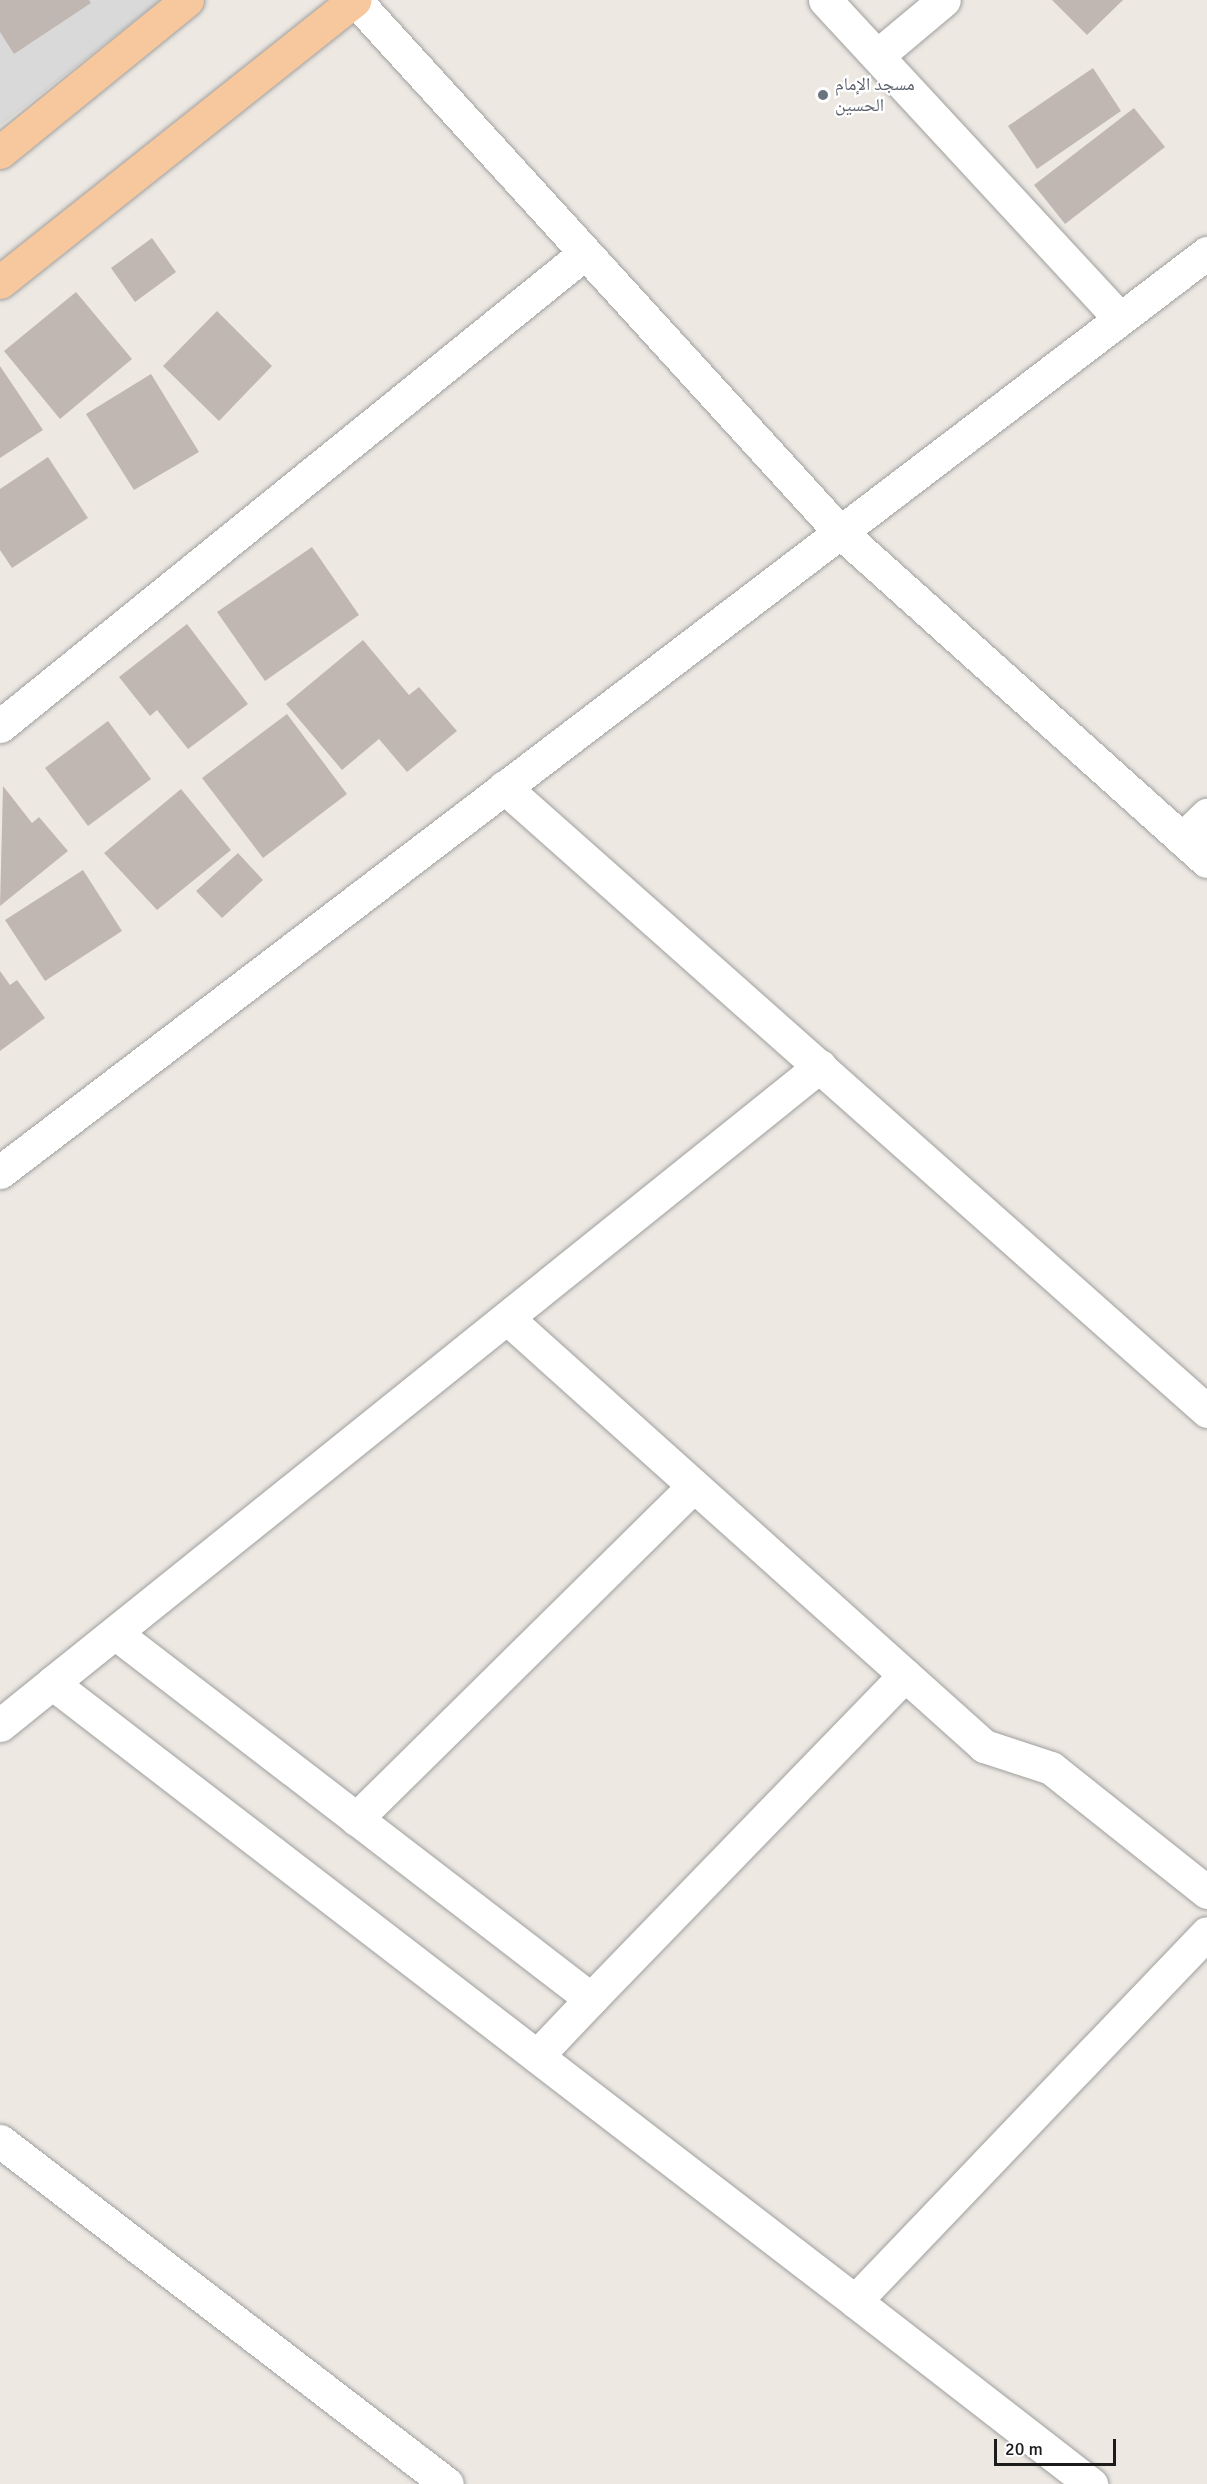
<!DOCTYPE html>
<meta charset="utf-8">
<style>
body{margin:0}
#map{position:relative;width:1207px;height:2484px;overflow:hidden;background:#ede8e2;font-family:Signika,"Noto Naskh Arabic",sans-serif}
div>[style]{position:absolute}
.residential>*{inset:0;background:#dad9d9}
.building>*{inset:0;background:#c1b7b2}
.roads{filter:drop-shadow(0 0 2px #a0a0a0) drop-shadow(0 0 2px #a0a0a0)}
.minor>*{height:33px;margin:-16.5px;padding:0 16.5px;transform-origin:16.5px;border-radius:16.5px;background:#fff}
.primary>*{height:33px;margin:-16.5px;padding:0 16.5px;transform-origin:16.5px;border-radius:16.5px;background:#f7c89d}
.dots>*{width:16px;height:16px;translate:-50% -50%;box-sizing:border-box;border:3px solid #fff;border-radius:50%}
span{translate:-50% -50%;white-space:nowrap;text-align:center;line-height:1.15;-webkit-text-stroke:4.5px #fff;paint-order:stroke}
.worship-label{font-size:18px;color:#5b616d}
.left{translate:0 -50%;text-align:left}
.scale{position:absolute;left:994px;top:2439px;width:122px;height:27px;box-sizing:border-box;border:3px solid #1c1c1c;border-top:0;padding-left:8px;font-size:18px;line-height:21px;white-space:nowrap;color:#1c1c1c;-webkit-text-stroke:4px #fff;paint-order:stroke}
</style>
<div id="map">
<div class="residential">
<i style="clip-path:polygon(0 0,161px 0,0 126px)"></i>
</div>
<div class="building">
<i style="clip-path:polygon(0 0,89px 0,91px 3px,14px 54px,0 32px)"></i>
<i style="clip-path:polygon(1052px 0,1123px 0,1087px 35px)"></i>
<i style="clip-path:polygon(1093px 68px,1121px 111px,1037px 169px,1008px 126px)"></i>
<i style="clip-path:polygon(1134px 108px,1165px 147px,1065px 224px,1034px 185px)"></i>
<i style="clip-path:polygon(152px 238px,176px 272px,135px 302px,111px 268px)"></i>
<i style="clip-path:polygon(76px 292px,132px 359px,60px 419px,4px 351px)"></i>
<i style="clip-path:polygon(217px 311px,272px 366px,219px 421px,163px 366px)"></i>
<i style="clip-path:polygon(0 366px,43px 430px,0 458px)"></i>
<i style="clip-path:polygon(151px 374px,199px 452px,134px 490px,86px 414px)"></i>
<i style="clip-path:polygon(48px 457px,88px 518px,12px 568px,0 550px,0 489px)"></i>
<i style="clip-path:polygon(312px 547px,359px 615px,265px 681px,217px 612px)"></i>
<i style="clip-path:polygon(187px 624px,248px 704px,188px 749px,157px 710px,150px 716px,119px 677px)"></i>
<i style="clip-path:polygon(363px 640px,409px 695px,419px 687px,457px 731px,407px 772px,379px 739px,342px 770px,286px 704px)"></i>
<i style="clip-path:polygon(287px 714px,347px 794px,263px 858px,202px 778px)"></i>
<i style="clip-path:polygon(108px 721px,151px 779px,88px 826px,45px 768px)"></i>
<i style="clip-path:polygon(3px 786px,32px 823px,39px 817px,68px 851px,0 906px)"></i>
<i style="clip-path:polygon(181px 789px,231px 850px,157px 910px,104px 853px)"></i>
<i style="clip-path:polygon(238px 853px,263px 880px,222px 918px,196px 891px)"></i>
<i style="clip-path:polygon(83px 870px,122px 931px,45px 981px,5px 920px)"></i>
<i style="clip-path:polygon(0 971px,10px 985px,17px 980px,45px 1018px,0 1051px)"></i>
</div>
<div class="roads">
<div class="minor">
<i style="left:355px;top:0;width:718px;rotate:47.65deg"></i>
<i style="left:839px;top:531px;width:494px;rotate:41.9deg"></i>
<i style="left:825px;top:0;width:434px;rotate:47.2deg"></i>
<i style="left:877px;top:56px;width:87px;rotate:-39.9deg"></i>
<i style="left:0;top:726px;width:752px;rotate:-38.96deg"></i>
<i style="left:504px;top:787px;width:940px;rotate:41.59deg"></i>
<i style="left:1182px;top:839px;width:35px;rotate:-44deg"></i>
<i style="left:820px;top:1066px;width:985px;rotate:141.22deg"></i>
<i style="left:52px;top:1683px;width:1013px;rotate:37.58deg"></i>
<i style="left:855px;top:2301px;width:509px;rotate:-46.27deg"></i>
<i style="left:0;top:1172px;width:1517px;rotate:-37.29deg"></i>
<i style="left:507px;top:1318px;width:641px;rotate:41.9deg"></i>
<i style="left:984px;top:1746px;width:71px;rotate:18.2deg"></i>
<i style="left:1051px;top:1768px;width:199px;rotate:38.5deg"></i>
<i style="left:115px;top:1633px;width:600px;rotate:37.56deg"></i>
<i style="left:591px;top:1999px;width:451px;rotate:-45.9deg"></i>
<i style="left:0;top:1725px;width:67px;rotate:-38.9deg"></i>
<i style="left:356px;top:1819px;width:474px;rotate:-44.6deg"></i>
<i style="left:537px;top:2056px;width:79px;rotate:-46.5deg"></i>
<i style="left:0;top:2141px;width:563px;rotate:37.5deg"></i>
<i style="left:855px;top:2301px;width:299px;rotate:37.8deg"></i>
</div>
<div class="primary">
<i style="left:0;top:152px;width:241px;rotate:-39.1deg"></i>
<i style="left:0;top:282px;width:453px;rotate:-38.5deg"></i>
</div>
</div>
<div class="dots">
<i style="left:823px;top:95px;background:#6b7280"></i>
</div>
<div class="worship-label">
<span class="left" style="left:835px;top:95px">مسجد الإمام<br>الحسين</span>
</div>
<div class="scale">20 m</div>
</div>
